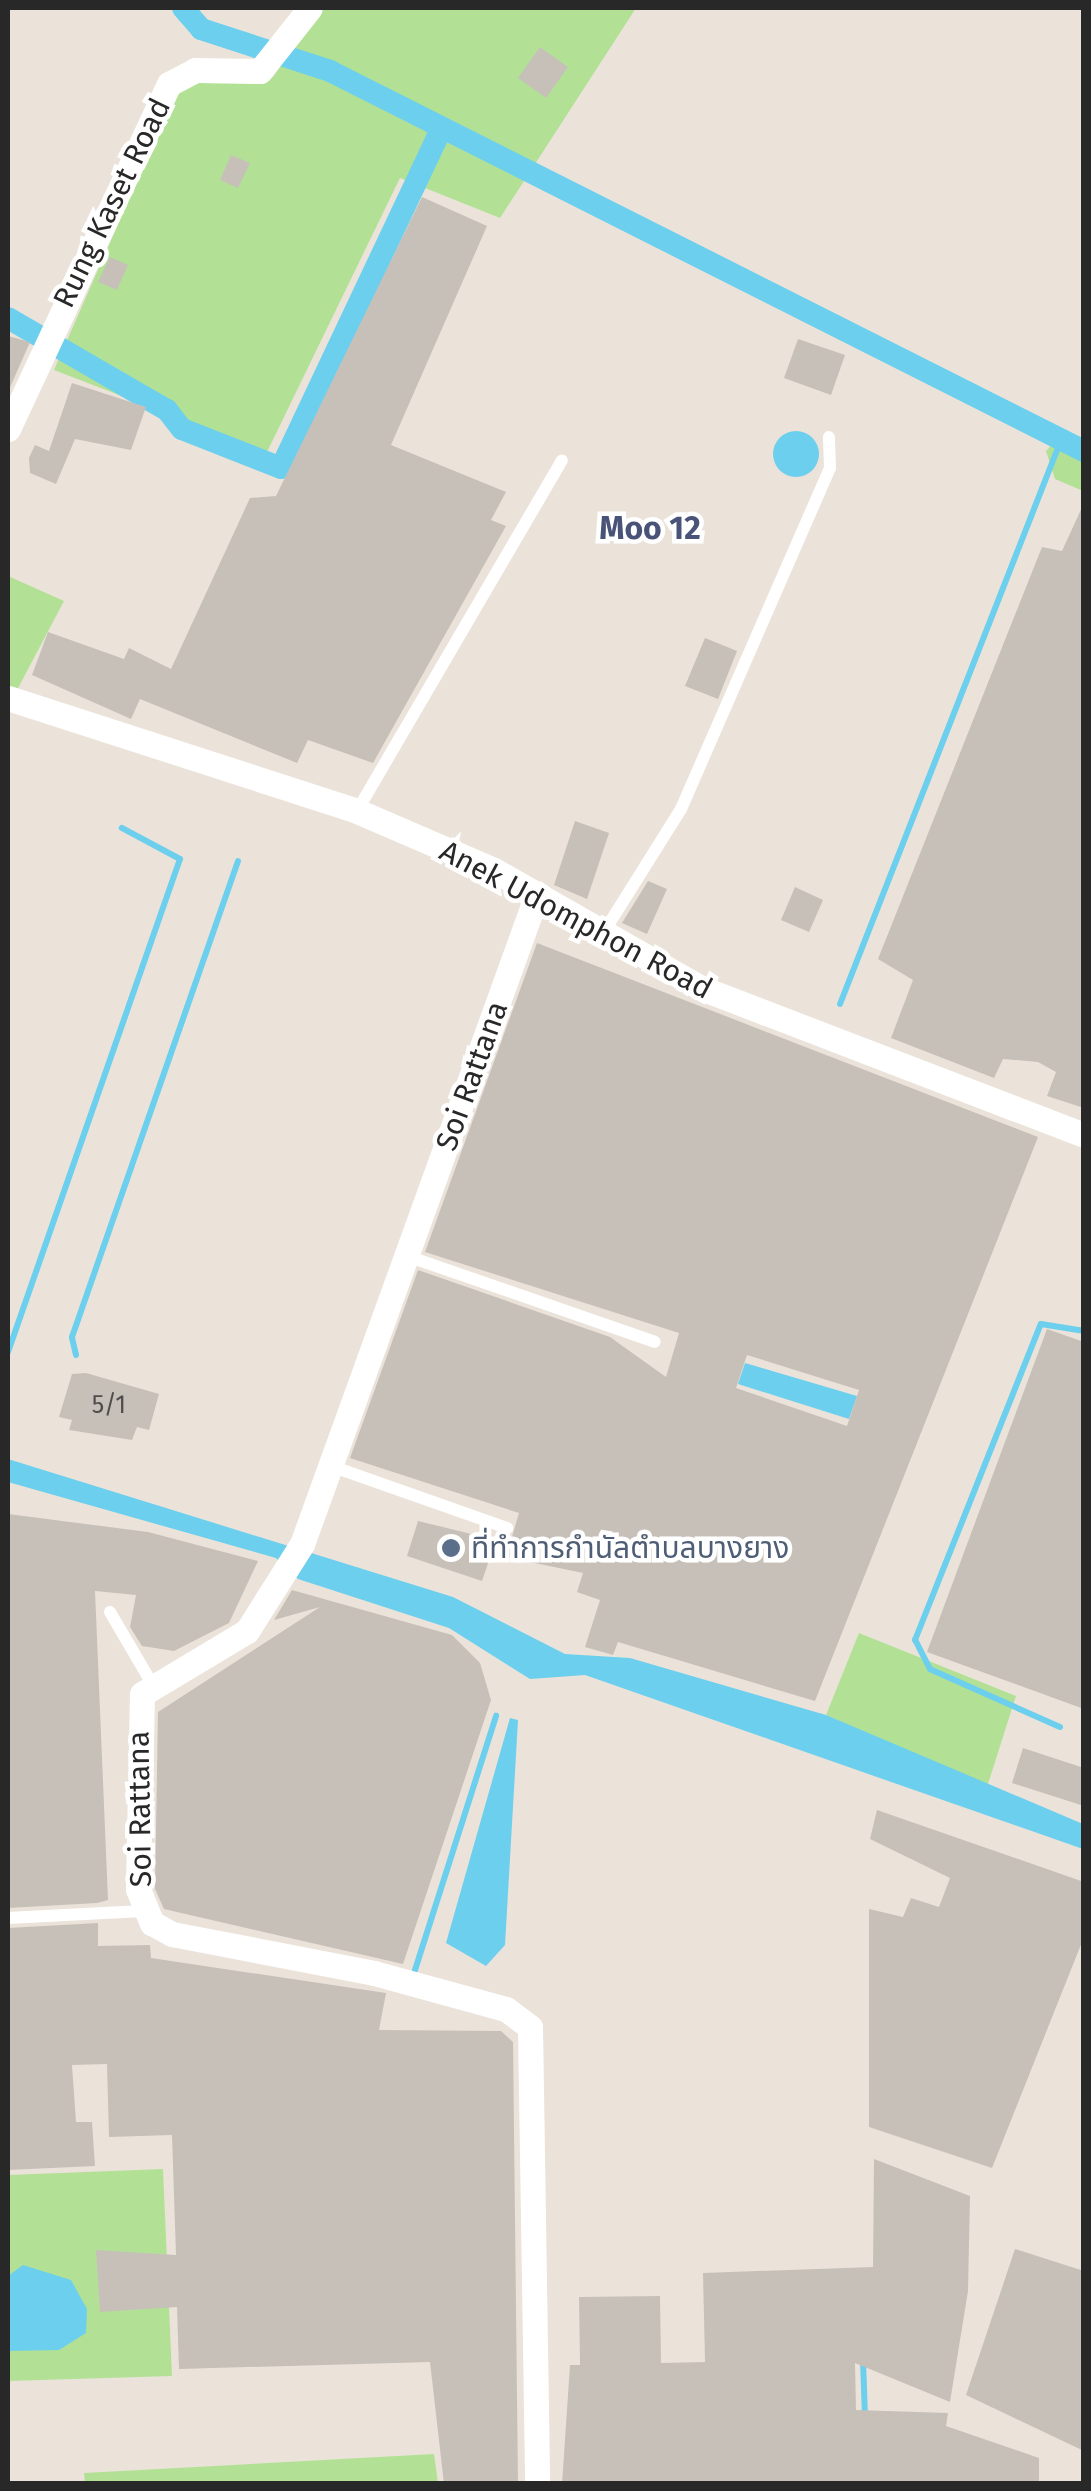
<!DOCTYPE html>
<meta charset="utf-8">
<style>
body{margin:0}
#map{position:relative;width:1091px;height:2491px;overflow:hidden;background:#ebe3da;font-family:"Fira Sans","Noto Sans Thai",sans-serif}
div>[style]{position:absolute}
.green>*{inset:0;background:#b2e196}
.water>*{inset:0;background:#6ccfed}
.round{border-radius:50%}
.stream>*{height:6px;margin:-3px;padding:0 3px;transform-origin:3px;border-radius:3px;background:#6ccfed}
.canal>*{height:22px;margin:-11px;padding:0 11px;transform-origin:11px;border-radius:11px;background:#6ccfed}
.building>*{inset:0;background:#c6c0b9}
.service>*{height:12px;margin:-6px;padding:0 6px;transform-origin:6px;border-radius:6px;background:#fff}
.minor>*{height:25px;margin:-12.5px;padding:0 12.5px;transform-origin:12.5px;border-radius:12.5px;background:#fff}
.dots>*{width:28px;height:28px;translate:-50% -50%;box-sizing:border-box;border:5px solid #fff;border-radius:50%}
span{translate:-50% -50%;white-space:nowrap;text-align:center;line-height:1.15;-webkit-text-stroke:9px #fff;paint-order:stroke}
.number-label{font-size:25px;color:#504e4c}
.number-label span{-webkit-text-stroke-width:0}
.street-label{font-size:30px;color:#282828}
.service-label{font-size:30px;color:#4e5e75}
.left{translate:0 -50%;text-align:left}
.neighbourhood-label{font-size:32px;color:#495378;font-weight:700}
.frame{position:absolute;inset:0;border:10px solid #282828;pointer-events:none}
</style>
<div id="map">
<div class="green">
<i style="clip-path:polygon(319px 8px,636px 8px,500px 218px,400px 178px,267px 452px,54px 370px,180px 83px,273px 77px)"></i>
<i style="clip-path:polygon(1063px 432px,1083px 442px,1083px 491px,1055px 479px,1046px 451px)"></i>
<i style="clip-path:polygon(8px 576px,64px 601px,16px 692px,8px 689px)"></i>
<i style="clip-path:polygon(859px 1633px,1016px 1696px,987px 1787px,826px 1715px)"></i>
<i style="clip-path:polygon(163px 2169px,172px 2376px,8px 2381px,8px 2175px)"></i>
<i style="clip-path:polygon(434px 2454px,438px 2483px,85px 2484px,84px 2473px)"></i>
</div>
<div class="water">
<i class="round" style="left:773px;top:431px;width:46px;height:46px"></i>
<i style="clip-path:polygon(745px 1363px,857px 1396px,849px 1419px,738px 1384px)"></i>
<i style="clip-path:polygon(8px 1459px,453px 1597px,565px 1654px,630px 1658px,826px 1715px,1083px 1824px,1083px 1849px,585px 1675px,530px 1679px,449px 1628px,298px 1579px,276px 1558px,8px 1482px)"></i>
<i style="clip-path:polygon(510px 1718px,518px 1720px,505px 1945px,486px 1966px,446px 1943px)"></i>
<i style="clip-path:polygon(23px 2265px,71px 2280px,87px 2309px,86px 2333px,59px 2350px,8px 2351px,8px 2276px)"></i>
</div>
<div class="stream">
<i style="left:840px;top:1004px;width:606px;rotate:-68.6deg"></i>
<i style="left:8px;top:1352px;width:522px;rotate:-70.77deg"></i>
<i style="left:180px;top:859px;width:66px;rotate:-151.9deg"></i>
<i style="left:76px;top:1355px;width:18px;rotate:-103deg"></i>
<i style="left:72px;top:1337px;width:504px;rotate:-70.77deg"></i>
<i style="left:1060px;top:1727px;width:142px;rotate:-156deg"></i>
<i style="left:930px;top:1669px;width:33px;rotate:-117deg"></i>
<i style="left:915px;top:1640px;width:340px;rotate:-68.3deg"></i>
<i style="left:1041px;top:1324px;width:44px;rotate:9.2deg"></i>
<i style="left:415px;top:1970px;width:267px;rotate:-72.3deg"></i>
<i style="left:863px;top:2360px;width:57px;rotate:88deg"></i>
</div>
<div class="canal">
<i style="left:183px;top:8px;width:28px;rotate:49deg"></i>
<i style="left:201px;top:29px;width:136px;rotate:18deg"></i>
<i style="left:330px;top:71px;width:844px;rotate:26.75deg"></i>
<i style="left:8px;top:318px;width:184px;rotate:30.1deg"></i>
<i style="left:167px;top:410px;width:24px;rotate:52deg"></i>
<i style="left:182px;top:429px;width:106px;rotate:21.5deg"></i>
<i style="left:281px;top:468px;width:370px;rotate:-64.7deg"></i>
</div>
<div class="building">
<i style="clip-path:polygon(540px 47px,568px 67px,546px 98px,518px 78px)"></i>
<i style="clip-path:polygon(231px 155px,250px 163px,238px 188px,220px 180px)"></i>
<i style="clip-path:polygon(422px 197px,487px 226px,391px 445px,506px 492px,491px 520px,506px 526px,373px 763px,308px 740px,297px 763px,140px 699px,131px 719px,32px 675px,48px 632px,124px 659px,129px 648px,171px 669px,250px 498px,276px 496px)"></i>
<i style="clip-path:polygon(110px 257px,128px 265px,117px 290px,98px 282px)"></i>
<i style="clip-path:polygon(8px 336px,30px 342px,8px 392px)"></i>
<i style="clip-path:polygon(798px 339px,845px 355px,831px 395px,784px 378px)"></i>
<i style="clip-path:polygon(72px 383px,146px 407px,131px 450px,75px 439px,56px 484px,30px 473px,29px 458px,35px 445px,49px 451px)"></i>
<i style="clip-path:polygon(1084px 503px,1084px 1108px,1047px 1096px,1056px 1072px,1038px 1062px,1003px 1059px,994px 1078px,891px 1038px,913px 980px,878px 959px,1042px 547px,1062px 551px)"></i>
<i style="clip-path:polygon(705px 638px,737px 651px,718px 699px,685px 686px)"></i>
<i style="clip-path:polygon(575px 821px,609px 833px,587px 899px,554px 885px)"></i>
<i style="clip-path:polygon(648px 881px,667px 889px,647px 934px,622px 923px)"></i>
<i style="clip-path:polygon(795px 887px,823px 900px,809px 932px,781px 920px)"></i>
<i style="clip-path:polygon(evenodd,537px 943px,1038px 1137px,815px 1701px,618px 1642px,613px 1655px,585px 1647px,600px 1600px,577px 1592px,583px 1573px,506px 1557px,519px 1513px,350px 1458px,418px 1270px,610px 1337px,666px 1377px,679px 1333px,425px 1252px,537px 943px,747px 1355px,859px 1390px,847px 1426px,736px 1388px,747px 1355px)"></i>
<i style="clip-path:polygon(1047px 1329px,1084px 1342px,1084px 1709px,927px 1652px)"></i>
<i style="clip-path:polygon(86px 1373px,159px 1394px,149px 1430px,137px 1427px,132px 1440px,69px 1430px,72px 1420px,59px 1417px,72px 1374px)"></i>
<i style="clip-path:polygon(8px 1514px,148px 1532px,258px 1561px,229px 1623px,174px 1651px,142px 1646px,130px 1627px,136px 1595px,95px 1591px,108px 1900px,97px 1903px,8px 1908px)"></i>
<i style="clip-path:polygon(418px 1521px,496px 1540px,482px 1581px,407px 1556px)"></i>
<i style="clip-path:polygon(292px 1590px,452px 1635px,480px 1663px,491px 1700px,403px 1964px,164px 1909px,155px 1889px,158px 1712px,320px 1607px,274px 1620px)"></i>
<i style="clip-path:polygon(1023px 1748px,1084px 1768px,1084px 1806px,1012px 1783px)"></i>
<i style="clip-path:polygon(877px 1810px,1084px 1882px,1084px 1937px,992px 2168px,869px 2127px,869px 1909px,903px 1917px,911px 1898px,939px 1907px,950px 1878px,870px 1839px)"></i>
<i style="clip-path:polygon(98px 1923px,98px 1946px,150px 1945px,151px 1958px,386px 1993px,379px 2030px,501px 2031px,513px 2042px,518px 2484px,444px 2484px,430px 2362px,179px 2369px,177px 2307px,100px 2312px,96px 2250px,176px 2255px,172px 2135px,109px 2137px,107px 2064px,72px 2065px,76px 2122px,92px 2122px,95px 2166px,8px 2170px,8px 1928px)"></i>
<i style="clip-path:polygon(874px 2159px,970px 2196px,968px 2291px,950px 2402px,855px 2363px,856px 2410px,948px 2413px,946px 2426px,1039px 2458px,1039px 2484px,562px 2484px,570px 2365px,580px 2365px,579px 2297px,660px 2296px,661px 2363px,705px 2362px,703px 2273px,873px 2267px)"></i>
<i style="clip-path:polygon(1015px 2249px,1084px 2271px,1084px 2451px,966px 2395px)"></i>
</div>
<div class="service">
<i style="left:357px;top:811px;width:406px;rotate:-59.7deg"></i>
<i style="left:602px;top:935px;width:149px;rotate:-57.9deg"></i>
<i style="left:681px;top:809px;width:372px;rotate:-66.4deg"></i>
<i style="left:830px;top:468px;width:31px;rotate:-92deg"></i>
<i style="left:407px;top:1256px;width:262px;rotate:19.1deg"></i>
<i style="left:331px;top:1466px;width:187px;rotate:19.4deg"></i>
<i style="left:110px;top:1612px;width:81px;rotate:59.6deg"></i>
<i style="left:8px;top:1918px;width:135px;rotate:-3deg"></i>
</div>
<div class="minor">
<i style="left:8px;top:429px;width:381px;rotate:-65deg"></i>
<i style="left:169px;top:84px;width:30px;rotate:-28deg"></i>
<i style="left:195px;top:70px;width:65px;rotate:0.9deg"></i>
<i style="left:260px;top:71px;width:80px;rotate:-51.6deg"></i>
<i style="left:8px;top:698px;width:367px;rotate:17.9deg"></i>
<i style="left:357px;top:811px;width:149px;rotate:23.3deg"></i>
<i style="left:494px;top:870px;width:238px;rotate:29.7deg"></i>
<i style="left:701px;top:988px;width:410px;rotate:21deg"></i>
<i style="left:536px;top:897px;width:688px;rotate:109.88deg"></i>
<i style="left:302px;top:1544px;width:103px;rotate:122.3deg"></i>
<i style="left:247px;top:1631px;width:122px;rotate:149deg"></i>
<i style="left:142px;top:1694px;width:195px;rotate:91.2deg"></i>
<i style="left:138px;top:1889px;width:37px;rotate:68deg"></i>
<i style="left:152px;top:1923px;width:23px;rotate:29deg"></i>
<i style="left:172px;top:1934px;width:206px;rotate:10.9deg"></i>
<i style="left:374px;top:1973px;width:137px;rotate:15.3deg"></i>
<i style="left:506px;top:2009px;width:30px;rotate:37deg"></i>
<i style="left:530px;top:2027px;width:457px;rotate:89.1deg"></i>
</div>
<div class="dots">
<i style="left:451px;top:1548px;background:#5c6f8a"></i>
</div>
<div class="number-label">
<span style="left:109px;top:1405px">5/1</span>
</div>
<div class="street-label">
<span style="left:112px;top:203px;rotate:-64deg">Rung Kaset Road</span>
<span style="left:576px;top:920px;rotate:28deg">Anek Udomphon Road</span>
<span style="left:472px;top:1076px;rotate:-70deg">Soi Rattana</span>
<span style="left:140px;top:1809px;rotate:-91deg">Soi Rattana</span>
</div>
<div class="service-label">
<span class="left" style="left:471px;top:1548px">ที่ทำการกำนัลตำบลบางยาง</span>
</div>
<div class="neighbourhood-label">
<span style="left:650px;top:528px">Moo 12</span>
</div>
<div class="frame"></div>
</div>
